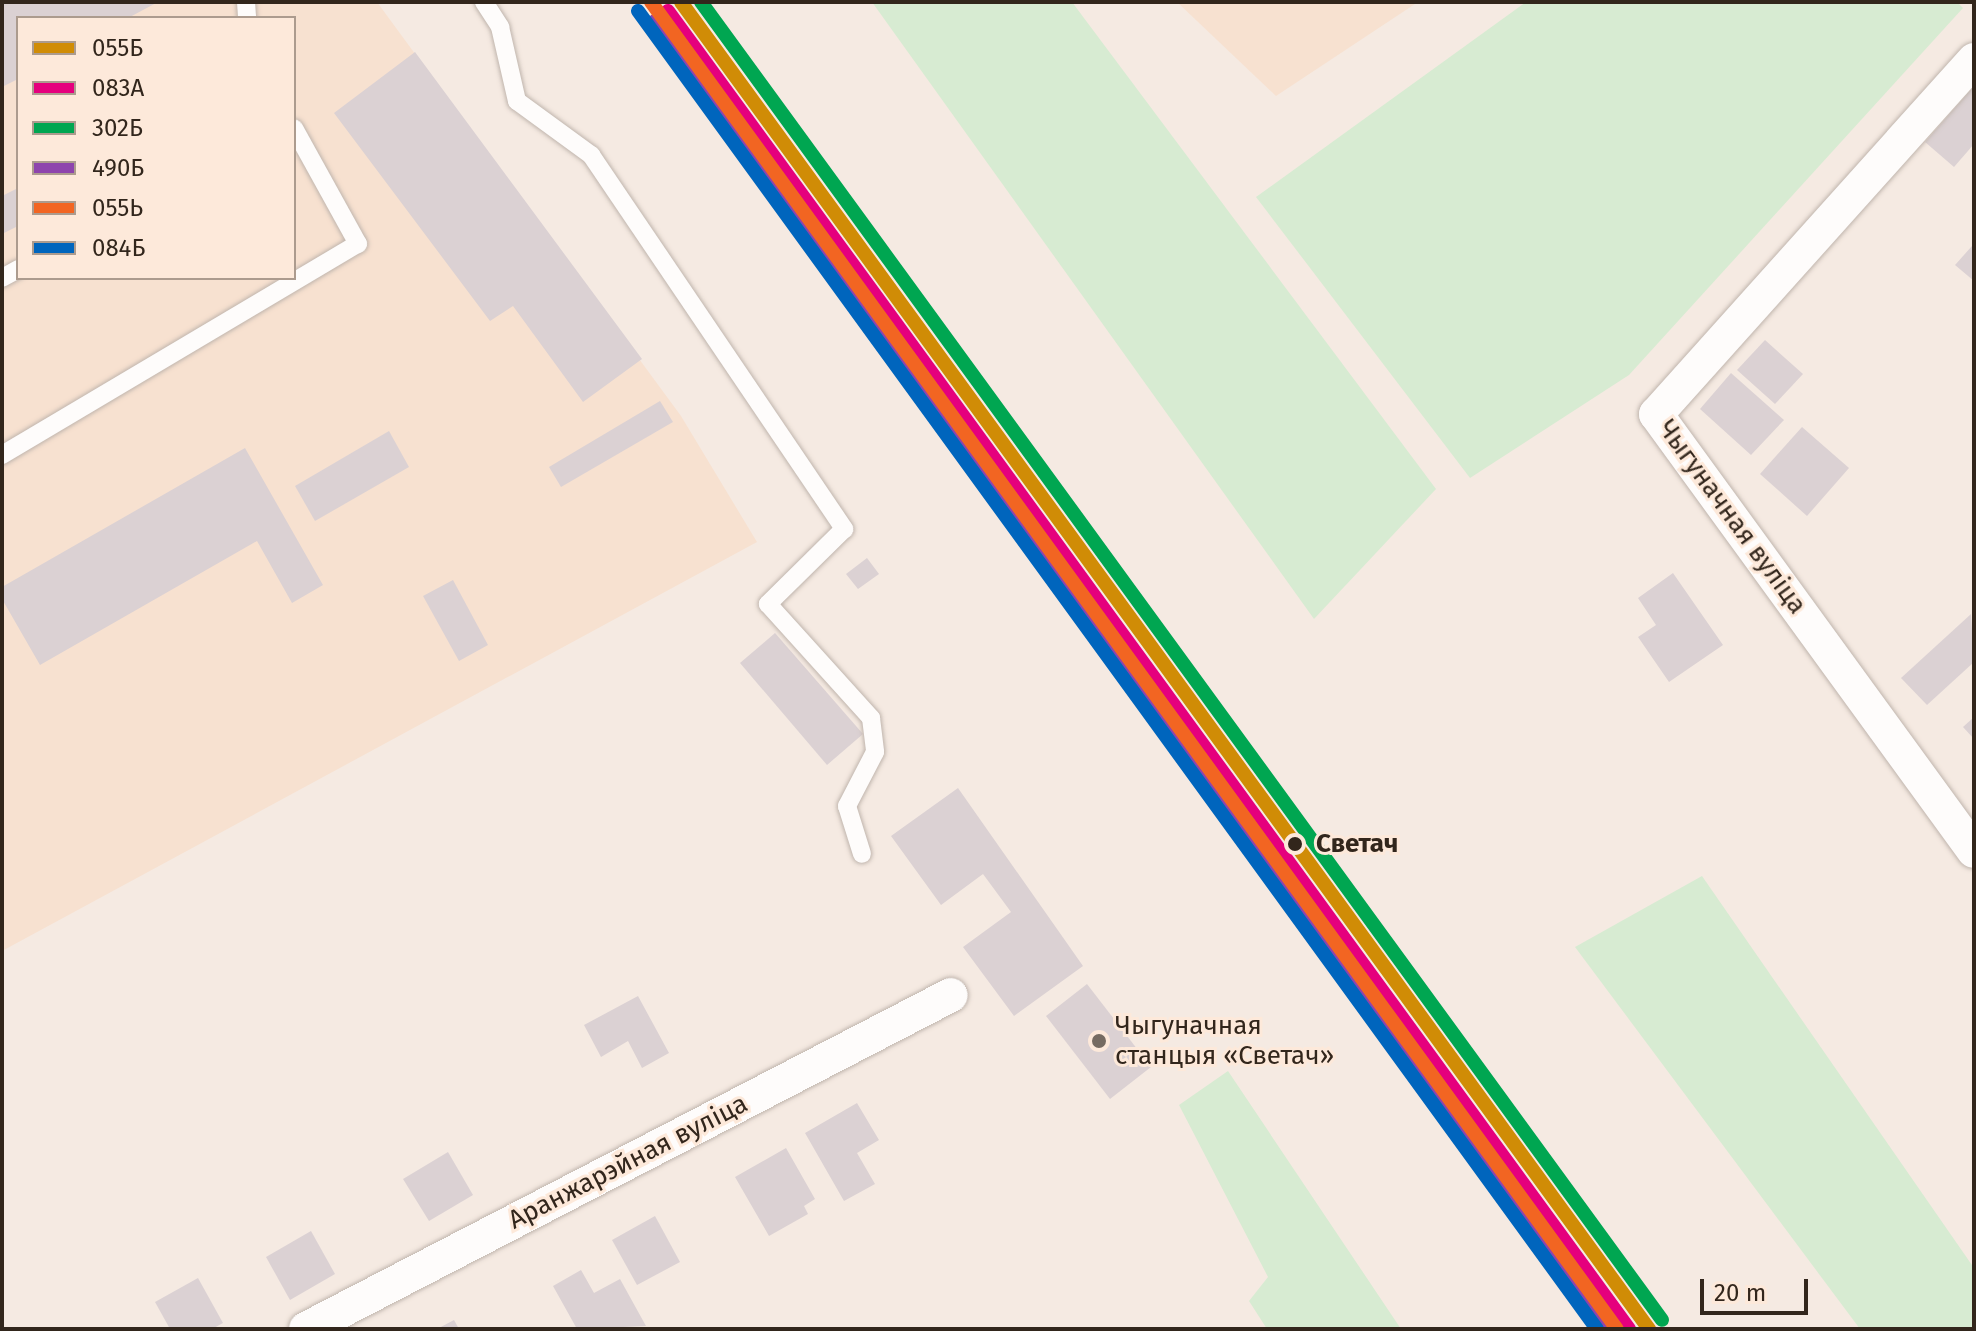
<!DOCTYPE html>
<meta charset="utf-8">
<style>
body{margin:0}
#map{position:relative;width:1976px;height:1331px;overflow:hidden;background:#f5eae2;font-family:"Fira Sans",sans-serif}
div>[style]{position:absolute}
.built>*{inset:0;background:#f7e1d0}
.green>*{inset:0;background:#d7ebd2}
.building>*{inset:0;background:#dbd1d3}
.roads{filter:drop-shadow(0 0 2px #c0b5ad) drop-shadow(0 0 2px #c0b5ad)}
.service>*{height:18px;margin:-9px;padding:0 9px;transform-origin:9px;border-radius:9px;background:#fefcfb}
.minor>*{height:34px;margin:-17px;padding:0 17px;transform-origin:17px;border-radius:17px;background:#fefcfb}
.rail-1>*{height:14px;margin:-7px;padding:0 7px;transform-origin:7px;border-radius:7px;background:#d08c06}
.rail-2>*{height:14px;margin:-7px;padding:0 7px;transform-origin:7px;border-radius:7px;background:#e5007d}
.rail-3>*{height:14px;margin:-7px;padding:0 7px;transform-origin:7px;border-radius:7px;background:#00a651}
.rail-4>*{height:14px;margin:-7px;padding:0 7px;transform-origin:7px;border-radius:7px;background:#8e44ad}
.rail-5>*{height:14px;margin:-7px;padding:0 7px;transform-origin:7px;border-radius:7px;background:#f26522}
.rail-6>*{height:14px;margin:-7px;padding:0 7px;transform-origin:7px;border-radius:7px;background:#0065bd}
.dots>*{width:22px;height:22px;translate:-50% -50%;box-sizing:border-box;border:4px solid #fde9da;border-radius:50%}
span{translate:-50% -50%;white-space:nowrap;text-align:center;line-height:1.15;-webkit-text-stroke:6px #fde9da;paint-order:stroke}
.street-label{font-size:26px;color:#32261c}
.stop-label{font-size:26px;color:#32261c;font-weight:700}
.left{translate:0 -50%;text-align:left}
.poi-label{font-size:26px;color:#32261c}
.frame{position:absolute;inset:0;border:4px solid #32261c;pointer-events:none}
.legend{position:absolute;left:16px;top:16px;width:280px;height:264px;box-sizing:border-box;background:#fde9da;border:2px solid #ac9b8e;margin:0;padding:10px 14px;list-style:none;font-size:24px;color:#32261c}
.legend li{display:flex;align-items:center;gap:16px;height:40px}
.legend b{width:40px;border:2px solid #ac9b8e}
.scale{position:absolute;left:1700px;top:1279px;width:108px;height:36px;box-sizing:border-box;border:4px solid #32261c;border-top:0;padding-left:10px;font-size:24px;line-height:28px;white-space:nowrap;color:#32261c;-webkit-text-stroke:6px #fde9da;paint-order:stroke}
</style>
<div id="map">
<div class="built">
<i style="clip-path:polygon(evenodd,2px 2px,377px 2px,681px 416px,757px 542px,2px 951px,2px 2px,18px 18px,294px 18px,294px 278px,18px 278px,18px 18px)"></i>
<i style="clip-path:polygon(1177px 2px,1418px 2px,1276px 96px)"></i>
</div>
<div class="green">
<i style="clip-path:polygon(872px 2px,1072px 2px,1436px 489px,1314px 619px)"></i>
<i style="clip-path:polygon(1526px 2px,1957px 2px,1963px 8px,1629px 375px,1470px 478px,1256px 197px)"></i>
<i style="clip-path:polygon(1702px 876px,1974px 1268px,1974px 1329px,1860px 1329px,1575px 947px)"></i>
<i style="clip-path:polygon(1228px 1071px,1401px 1329px,1267px 1329px,1249px 1301px,1268px 1277px,1179px 1105px)"></i>
</div>
<div class="building">
<i style="clip-path:polygon(2px 2px,158px 2px,128px 18px,18px 18px,18px 79px,2px 87px)"></i>
<i style="clip-path:polygon(415px 52px,642px 359px,583px 402px,513px 306px,490px 321px,334px 113px)"></i>
<i style="clip-path:polygon(1974px 86px,1974px 144px,1954px 167px,1925px 142px)"></i>
<i style="clip-path:polygon(18px 188px,18px 226px,2px 234px,2px 196px)"></i>
<i style="clip-path:polygon(1972px 246px,1974px 248px,1974px 281px,1955px 265px)"></i>
<i style="clip-path:polygon(1765px 340px,1803px 374px,1775px 404px,1737px 370px)"></i>
<i style="clip-path:polygon(1731px 373px,1784px 420px,1751px 455px,1700px 409px)"></i>
<i style="clip-path:polygon(660px 401px,673px 422px,561px 487px,549px 467px)"></i>
<i style="clip-path:polygon(1802px 427px,1849px 468px,1807px 516px,1760px 474px)"></i>
<i style="clip-path:polygon(389px 431px,409px 467px,315px 521px,295px 486px)"></i>
<i style="clip-path:polygon(245px 448px,323px 585px,292px 603px,257px 541px,40px 665px,2px 599px,2px 587px)"></i>
<i style="clip-path:polygon(867px 558px,879px 574px,858px 589px,846px 574px)"></i>
<i style="clip-path:polygon(1673px 573px,1723px 645px,1669px 682px,1638px 637px,1656px 625px,1638px 598px)"></i>
<i style="clip-path:polygon(453px 580px,488px 645px,459px 661px,423px 596px)"></i>
<i style="clip-path:polygon(1971px 614px,1974px 662px,1927px 705px,1901px 678px)"></i>
<i style="clip-path:polygon(775px 633px,863px 734px,827px 765px,740px 663px)"></i>
<i style="clip-path:polygon(1974px 717px,1974px 739px,1963px 727px)"></i>
<i style="clip-path:polygon(958px 788px,1083px 966px,1014px 1016px,963px 947px,1011px 912px,983px 874px,941px 905px,891px 836px)"></i>
<i style="clip-path:polygon(1087px 984px,1151px 1067px,1110px 1099px,1046px 1016px)"></i>
<i style="clip-path:polygon(638px 996px,669px 1053px,642px 1068px,628px 1041px,601px 1057px,584px 1025px)"></i>
<i style="clip-path:polygon(857px 1103px,879px 1140px,857px 1153px,875px 1184px,844px 1201px,805px 1133px)"></i>
<i style="clip-path:polygon(786px 1148px,815px 1199px,804px 1206px,808px 1214px,769px 1236px,735px 1177px)"></i>
<i style="clip-path:polygon(448px 1152px,473px 1195px,429px 1221px,403px 1179px)"></i>
<i style="clip-path:polygon(655px 1216px,680px 1262px,637px 1285px,612px 1240px)"></i>
<i style="clip-path:polygon(311px 1231px,335px 1274px,290px 1300px,266px 1257px)"></i>
<i style="clip-path:polygon(581px 1270px,594px 1293px,620px 1279px,646px 1326px,577px 1329px,553px 1286px)"></i>
<i style="clip-path:polygon(198px 1278px,223px 1323px,212px 1329px,170px 1329px,155px 1302px)"></i>
<i style="clip-path:polygon(454px 1320px,459px 1329px,437px 1329px)"></i>
</div>
<div class="roads">
<div class="service">
<i style="left:246px;top:2px;width:16px;rotate:86deg"></i>
<i style="left:484px;top:2px;width:30px;rotate:57deg"></i>
<i style="left:500px;top:27px;width:76px;rotate:77.1deg"></i>
<i style="left:517px;top:101px;width:92px;rotate:36.1deg"></i>
<i style="left:591px;top:155px;width:452px;rotate:55.9deg"></i>
<i style="left:844px;top:529px;width:107px;rotate:135.4deg"></i>
<i style="left:768px;top:604px;width:154px;rotate:47.9deg"></i>
<i style="left:871px;top:718px;width:34px;rotate:83deg"></i>
<i style="left:875px;top:752px;width:61px;rotate:117.4deg"></i>
<i style="left:847px;top:806px;width:50px;rotate:72.6deg"></i>
<i style="left:2px;top:278px;width:18px;rotate:-29deg"></i>
<i style="left:2px;top:455px;width:414px;rotate:-30.7deg"></i>
<i style="left:358px;top:244px;width:132px;rotate:-118.9deg"></i>
</div>
<div class="minor">
<i style="left:1974px;top:60px;width:476px;rotate:131.9deg"></i>
<i style="left:1656px;top:414px;width:540px;rotate:53.96deg"></i>
<i style="left:306px;top:1329px;width:726px;rotate:-27.38deg"></i>
</div>
</div>
<div class="rail-1">
<i style="left:681px;top:2px;width:1643px;rotate:53.89deg"></i>
</div>
<div class="rail-2">
<i style="left:668px;top:11px;width:1631px;rotate:53.9deg"></i>
</div>
<div class="rail-3">
<i style="left:701px;top:2px;width:1631px;rotate:53.9deg"></i>
</div>
<div class="rail-4">
<i style="left:655px;top:21px;width:1619px;rotate:53.89deg"></i>
</div>
<div class="rail-5">
<i style="left:651px;top:2px;width:1641px;rotate:53.95deg"></i>
</div>
<div class="rail-6">
<i style="left:638px;top:11px;width:1630px;rotate:53.96deg"></i>
</div>
<div class="dots">
<i style="left:1295px;top:844px;background:#32261c"></i>
<i style="left:1099px;top:1041px;background:#766b61"></i>
</div>
<div class="street-label">
<span style="left:1732px;top:517px;rotate:54deg">Чыгуначная вуліца</span>
<span style="left:628px;top:1162px;rotate:-27deg">Аранжарэйная вуліца</span>
</div>
<div class="stop-label">
<span class="left" style="left:1316px;top:844px">Светач</span>
</div>
<div class="poi-label">
<span class="left" style="left:1115px;top:1041px">Чыгуначная<br>станцыя «Светач»</span>
</div>
<div class="frame"></div>
<ul class="legend">
<li><b style="height:10px;background:#d08c06"></b>055Б</li>
<li><b style="height:10px;background:#e5007d"></b>083А</li>
<li><b style="height:10px;background:#00a651"></b>302Б</li>
<li><b style="height:10px;background:#8e44ad"></b>490Б</li>
<li><b style="height:10px;background:#f26522"></b>055Ь</li>
<li><b style="height:10px;background:#0065bd"></b>084Б</li>
</ul>
<div class="scale">20 m</div>
</div>
